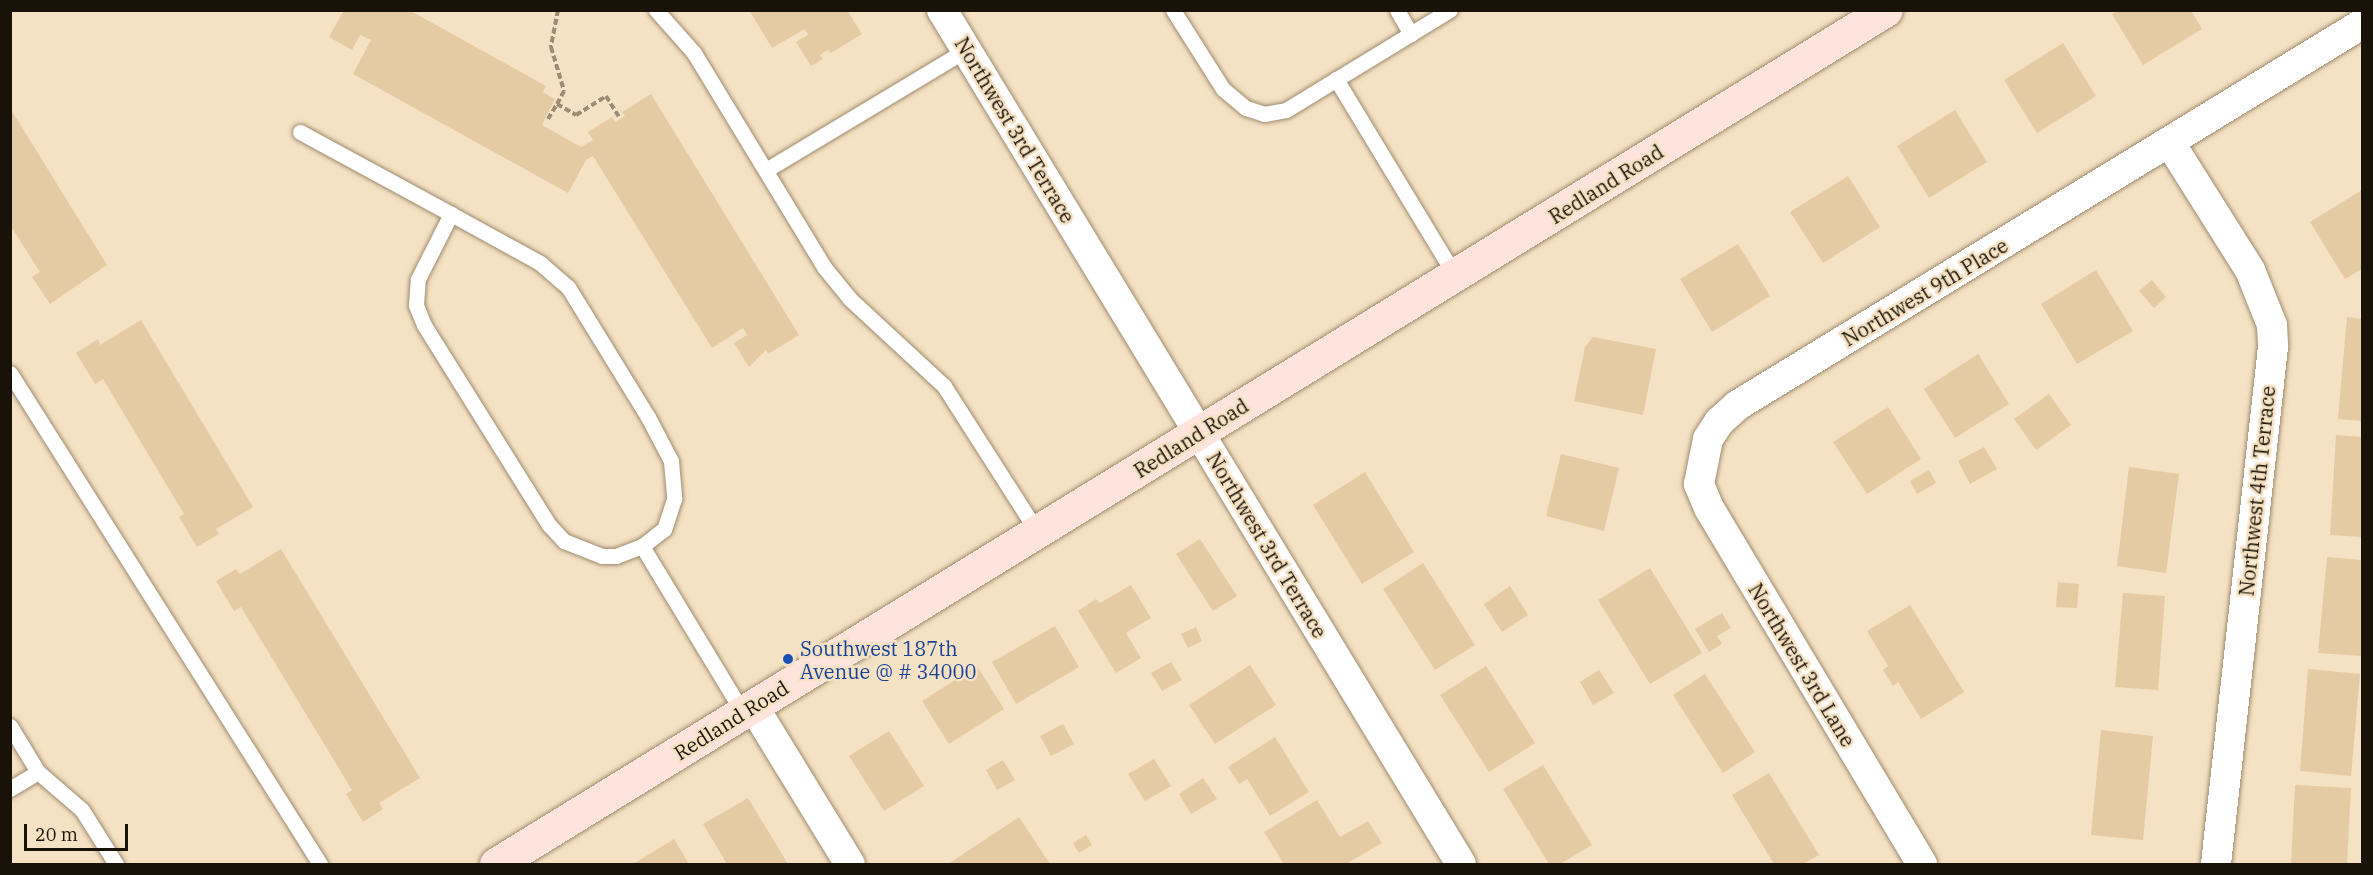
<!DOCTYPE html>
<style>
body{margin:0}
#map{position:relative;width:2373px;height:875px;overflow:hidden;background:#f5e1c3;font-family:"IBM Plex Serif",serif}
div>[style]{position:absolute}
.building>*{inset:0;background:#e5cba4}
.path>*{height:4px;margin-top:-2px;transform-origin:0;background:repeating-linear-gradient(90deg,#9a8c76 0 6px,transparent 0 9px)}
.roads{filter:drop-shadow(0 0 2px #9e8c70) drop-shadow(0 0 2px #9e8c70)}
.lane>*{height:15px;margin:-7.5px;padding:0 7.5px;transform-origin:7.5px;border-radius:7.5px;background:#fff}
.street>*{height:30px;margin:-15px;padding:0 15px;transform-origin:15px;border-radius:15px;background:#fff}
.secondary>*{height:33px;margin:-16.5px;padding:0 16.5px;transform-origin:16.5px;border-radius:16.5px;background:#fee4dd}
.dots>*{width:16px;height:16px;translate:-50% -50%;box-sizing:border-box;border:3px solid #f5e1c3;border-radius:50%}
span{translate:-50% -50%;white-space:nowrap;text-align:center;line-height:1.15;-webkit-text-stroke:5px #f5e1c3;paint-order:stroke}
.street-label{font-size:20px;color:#191208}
.transit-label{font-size:20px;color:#164399}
.left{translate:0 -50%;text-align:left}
.frame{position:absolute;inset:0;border:12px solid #191208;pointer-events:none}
.scale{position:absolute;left:24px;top:824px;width:104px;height:27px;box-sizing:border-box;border:3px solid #191208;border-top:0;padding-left:8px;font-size:18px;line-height:21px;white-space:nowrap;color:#191208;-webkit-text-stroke:4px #f5e1c3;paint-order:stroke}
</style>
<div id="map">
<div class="building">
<i style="clip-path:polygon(344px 10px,409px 10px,546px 86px,543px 92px,555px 99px,542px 125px,581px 147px,593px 140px,588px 132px,612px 117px,615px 122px,625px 116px,622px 112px,651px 94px,799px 335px,768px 354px,766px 350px,749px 367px,734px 343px,747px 335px,743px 328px,712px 348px,593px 156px,586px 160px,568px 193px,353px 74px,371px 40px,360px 35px,352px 50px,329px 37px)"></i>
<i style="clip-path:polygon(749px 10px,847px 10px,862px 34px,831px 53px,828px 50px,820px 55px,823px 59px,811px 66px,796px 42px,808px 35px,805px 29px,772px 48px)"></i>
<i style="clip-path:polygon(2117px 10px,2191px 10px,2202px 29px,2143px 65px,2112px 14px)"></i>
<i style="clip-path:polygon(2063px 43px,2096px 96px,2037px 133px,2004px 80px)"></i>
<i style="clip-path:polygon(10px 108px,107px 265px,50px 304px,32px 277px,40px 272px,10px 225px)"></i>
<i style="clip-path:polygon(1955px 110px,1987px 162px,1929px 198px,1897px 146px)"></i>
<i style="clip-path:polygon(1848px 176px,1880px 227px,1823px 263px,1790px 212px)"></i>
<i style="clip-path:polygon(2362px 190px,2362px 269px,2345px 279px,2310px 222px)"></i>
<i style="clip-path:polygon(1738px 244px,1770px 296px,1712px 332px,1680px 279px)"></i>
<i style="clip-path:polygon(2096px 270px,2133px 331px,2077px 364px,2041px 304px)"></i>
<i style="clip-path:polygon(2152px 280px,2166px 297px,2154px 308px,2139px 291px)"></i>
<i style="clip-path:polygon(2347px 317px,2362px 319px,2362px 421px,2338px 419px)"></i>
<i style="clip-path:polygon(141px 320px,253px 507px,216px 529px,219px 534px,197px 547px,179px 517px,184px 514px,103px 379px,95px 384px,76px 353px,98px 339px,100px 345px)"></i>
<i style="clip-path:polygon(1593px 337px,1656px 349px,1643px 415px,1574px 401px,1585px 347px)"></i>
<i style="clip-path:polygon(1978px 354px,2009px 404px,1955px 438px,1924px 389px)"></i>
<i style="clip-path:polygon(2049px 394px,2071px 425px,2036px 450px,2014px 419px)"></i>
<i style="clip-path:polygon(1888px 407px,1921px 459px,1867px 494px,1833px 442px)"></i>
<i style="clip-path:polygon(2336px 435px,2362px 437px,2362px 537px,2330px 535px)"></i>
<i style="clip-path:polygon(1984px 447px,1997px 469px,1970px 484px,1958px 461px)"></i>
<i style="clip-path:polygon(1561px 454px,1619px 468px,1604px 531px,1546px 516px)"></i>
<i style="clip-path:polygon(2129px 467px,2179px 474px,2166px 573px,2117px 566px)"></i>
<i style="clip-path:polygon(1929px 470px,1936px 483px,1917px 494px,1910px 481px)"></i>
<i style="clip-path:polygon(1365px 472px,1414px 552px,1362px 584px,1313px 505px)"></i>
<i style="clip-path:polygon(1200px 539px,1237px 596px,1213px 611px,1176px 554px)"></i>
<i style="clip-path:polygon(281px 549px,420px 778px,379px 803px,383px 809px,363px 822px,346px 794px,352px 790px,241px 607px,234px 611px,216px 581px,236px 569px,240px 574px)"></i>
<i style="clip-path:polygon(2327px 557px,2362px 560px,2362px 656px,2318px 653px)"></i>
<i style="clip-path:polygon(1423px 563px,1475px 645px,1435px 670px,1383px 589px)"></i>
<i style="clip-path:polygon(1650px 568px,1702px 653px,1650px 684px,1598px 600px)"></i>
<i style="clip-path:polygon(2058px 582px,2079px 584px,2077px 608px,2056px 607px)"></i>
<i style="clip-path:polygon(1131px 585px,1151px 618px,1126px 633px,1141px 658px,1116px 673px,1078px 611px,1096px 599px,1100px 603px)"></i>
<i style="clip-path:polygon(1510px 586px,1528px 615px,1502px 632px,1484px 604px)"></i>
<i style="clip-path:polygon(2123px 593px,2165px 596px,2158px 690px,2115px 687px)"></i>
<i style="clip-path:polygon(1910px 605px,1964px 692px,1921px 719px,1898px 682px,1893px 686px,1883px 670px,1888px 666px,1867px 631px)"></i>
<i style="clip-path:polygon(1722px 613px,1731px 628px,1717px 636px,1722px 644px,1709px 652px,1695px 629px)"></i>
<i style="clip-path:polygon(1055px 626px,1079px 667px,1016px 704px,992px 662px)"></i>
<i style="clip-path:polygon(1196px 627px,1202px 641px,1188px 648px,1181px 634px)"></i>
<i style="clip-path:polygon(1171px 662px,1182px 680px,1162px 691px,1151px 673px)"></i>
<i style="clip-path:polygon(1250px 665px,1276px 705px,1215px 744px,1189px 705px)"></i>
<i style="clip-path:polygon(977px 666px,1004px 709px,949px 744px,922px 701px)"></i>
<i style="clip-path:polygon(1486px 666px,1535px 743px,1489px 772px,1440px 695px)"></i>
<i style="clip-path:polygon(2308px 669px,2360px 674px,2351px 776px,2300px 771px)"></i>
<i style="clip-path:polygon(1599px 670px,1614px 693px,1593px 705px,1580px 682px)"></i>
<i style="clip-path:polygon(1705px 674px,1755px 752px,1723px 773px,1673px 695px)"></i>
<i style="clip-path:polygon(1063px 724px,1074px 744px,1051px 756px,1040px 736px)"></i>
<i style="clip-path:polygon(2101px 730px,2153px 736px,2143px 840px,2091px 835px)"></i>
<i style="clip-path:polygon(889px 731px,924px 786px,884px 811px,849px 756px)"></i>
<i style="clip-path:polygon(1275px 737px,1309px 792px,1270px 816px,1247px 779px,1239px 784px,1228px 767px)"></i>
<i style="clip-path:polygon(1154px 759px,1171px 786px,1145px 801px,1128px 774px)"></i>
<i style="clip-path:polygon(1003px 760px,1015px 780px,997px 790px,986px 770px)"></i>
<i style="clip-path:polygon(1543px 765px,1592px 845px,1560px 864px,1549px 864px,1503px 789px)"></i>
<i style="clip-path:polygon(1769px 773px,1819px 855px,1803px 864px,1774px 864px,1732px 795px)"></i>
<i style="clip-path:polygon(1203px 778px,1217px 799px,1191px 814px,1179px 794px)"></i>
<i style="clip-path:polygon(2295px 785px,2351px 788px,2347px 864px,2291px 864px)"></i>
<i style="clip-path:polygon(748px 798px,788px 864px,727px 864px,703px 824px)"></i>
<i style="clip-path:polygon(1317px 800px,1340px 837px,1368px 821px,1382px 843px,1346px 864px,1284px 864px,1264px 832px)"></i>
<i style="clip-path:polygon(1019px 817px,1050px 864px,948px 864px)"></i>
<i style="clip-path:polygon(1086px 835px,1092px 845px,1079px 853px,1073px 843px)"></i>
<i style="clip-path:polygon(674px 839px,689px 864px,633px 864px)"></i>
</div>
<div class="path">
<i style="left:558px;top:10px;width:38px;rotate:101deg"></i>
<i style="left:551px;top:47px;width:46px;rotate:73.5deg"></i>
<i style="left:564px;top:91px;width:15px;rotate:118deg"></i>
<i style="left:557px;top:104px;width:22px;rotate:30deg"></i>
<i style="left:576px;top:115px;width:36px;rotate:-32deg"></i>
<i style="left:606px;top:96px;width:26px;rotate:58deg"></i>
<i style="left:548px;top:119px;width:17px;rotate:-59deg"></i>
</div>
<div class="roads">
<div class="lane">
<i style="left:656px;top:10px;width:57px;rotate:48.5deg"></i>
<i style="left:694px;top:53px;width:250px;rotate:58.7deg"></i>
<i style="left:824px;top:267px;width:41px;rotate:50.9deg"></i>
<i style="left:850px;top:299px;width:128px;rotate:42.8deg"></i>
<i style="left:944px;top:386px;width:174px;rotate:57.4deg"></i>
<i style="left:1173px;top:10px;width:93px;rotate:57.7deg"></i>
<i style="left:1223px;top:89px;width:30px;rotate:40deg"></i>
<i style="left:1246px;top:108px;width:19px;rotate:18deg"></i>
<i style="left:1264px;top:114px;width:22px;rotate:-10deg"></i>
<i style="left:1286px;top:110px;width:192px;rotate:-31.4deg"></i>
<i style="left:1397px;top:10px;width:28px;rotate:60deg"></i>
<i style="left:1336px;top:79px;width:232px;rotate:58.8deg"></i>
<i style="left:300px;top:132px;width:172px;rotate:28.5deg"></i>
<i style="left:766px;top:170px;width:233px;rotate:-31deg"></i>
<i style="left:451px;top:214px;width:102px;rotate:28.8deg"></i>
<i style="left:540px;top:263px;width:37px;rotate:41deg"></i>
<i style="left:568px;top:287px;width:153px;rotate:58.4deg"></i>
<i style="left:648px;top:417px;width:50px;rotate:62.4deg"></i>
<i style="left:671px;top:461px;width:38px;rotate:85deg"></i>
<i style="left:674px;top:499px;width:32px;rotate:108deg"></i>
<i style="left:664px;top:529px;width:28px;rotate:142deg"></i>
<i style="left:642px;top:546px;width:28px;rotate:159deg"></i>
<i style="left:616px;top:556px;width:14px;rotate:180deg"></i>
<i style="left:602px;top:556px;width:41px;rotate:-158.5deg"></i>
<i style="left:564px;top:541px;width:22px;rotate:-133deg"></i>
<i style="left:549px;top:525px;width:236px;rotate:-122deg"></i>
<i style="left:424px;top:325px;width:22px;rotate:-112deg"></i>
<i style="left:416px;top:305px;width:26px;rotate:-86deg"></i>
<i style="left:418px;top:279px;width:73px;rotate:-63.1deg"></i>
<i style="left:10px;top:373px;width:581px;rotate:57.73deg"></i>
<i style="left:642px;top:546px;width:195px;rotate:58.8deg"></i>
<i style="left:10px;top:726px;width:54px;rotate:58.7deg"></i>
<i style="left:38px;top:772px;width:33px;rotate:149deg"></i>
<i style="left:38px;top:772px;width:58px;rotate:40.8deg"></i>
<i style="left:82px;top:810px;width:64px;rotate:57.8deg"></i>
</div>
<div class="street">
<i style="left:942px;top:10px;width:999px;rotate:58.71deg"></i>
<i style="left:2170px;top:143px;width:150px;rotate:57.8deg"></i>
<i style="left:2250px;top:270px;width:59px;rotate:68.2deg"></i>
<i style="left:2272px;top:325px;width:22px;rotate:87deg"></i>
<i style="left:2273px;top:347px;width:520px;rotate:96.29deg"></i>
<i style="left:753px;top:706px;width:185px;rotate:58.5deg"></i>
<i style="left:1922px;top:864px;width:415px;rotate:-120.9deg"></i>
<i style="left:1709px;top:508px;width:26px;rotate:-113deg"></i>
<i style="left:1699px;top:484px;width:46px;rotate:-78.7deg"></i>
<i style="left:1708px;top:439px;width:20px;rotate:-57deg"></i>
<i style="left:1719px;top:422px;width:25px;rotate:-42deg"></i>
<i style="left:1738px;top:405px;width:731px;rotate:-31.41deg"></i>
</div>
<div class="secondary">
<i style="left:496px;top:864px;width:1631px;rotate:-31.57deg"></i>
</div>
</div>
<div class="dots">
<i style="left:788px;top:659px;background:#1a4fb4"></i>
</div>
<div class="street-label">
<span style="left:1015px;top:130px;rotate:59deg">Northwest 3rd Terrace</span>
<span style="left:1606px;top:184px;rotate:-32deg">Redland Road</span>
<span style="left:1925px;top:292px;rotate:-31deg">Northwest 9th Place</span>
<span style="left:1191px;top:438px;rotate:-32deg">Redland Road</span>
<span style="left:2257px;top:491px;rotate:-84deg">Northwest 4th Terrace</span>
<span style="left:1267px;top:545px;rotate:59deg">Northwest 3rd Terrace</span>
<span style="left:1802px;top:665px;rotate:59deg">Northwest 3rd Lane</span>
<span style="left:731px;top:720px;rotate:-32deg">Redland Road</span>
</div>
<div class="transit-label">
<span class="left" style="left:800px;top:660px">Southwest 187th<br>Avenue @ # 34000</span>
</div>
<div class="frame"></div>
<div class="scale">20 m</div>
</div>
